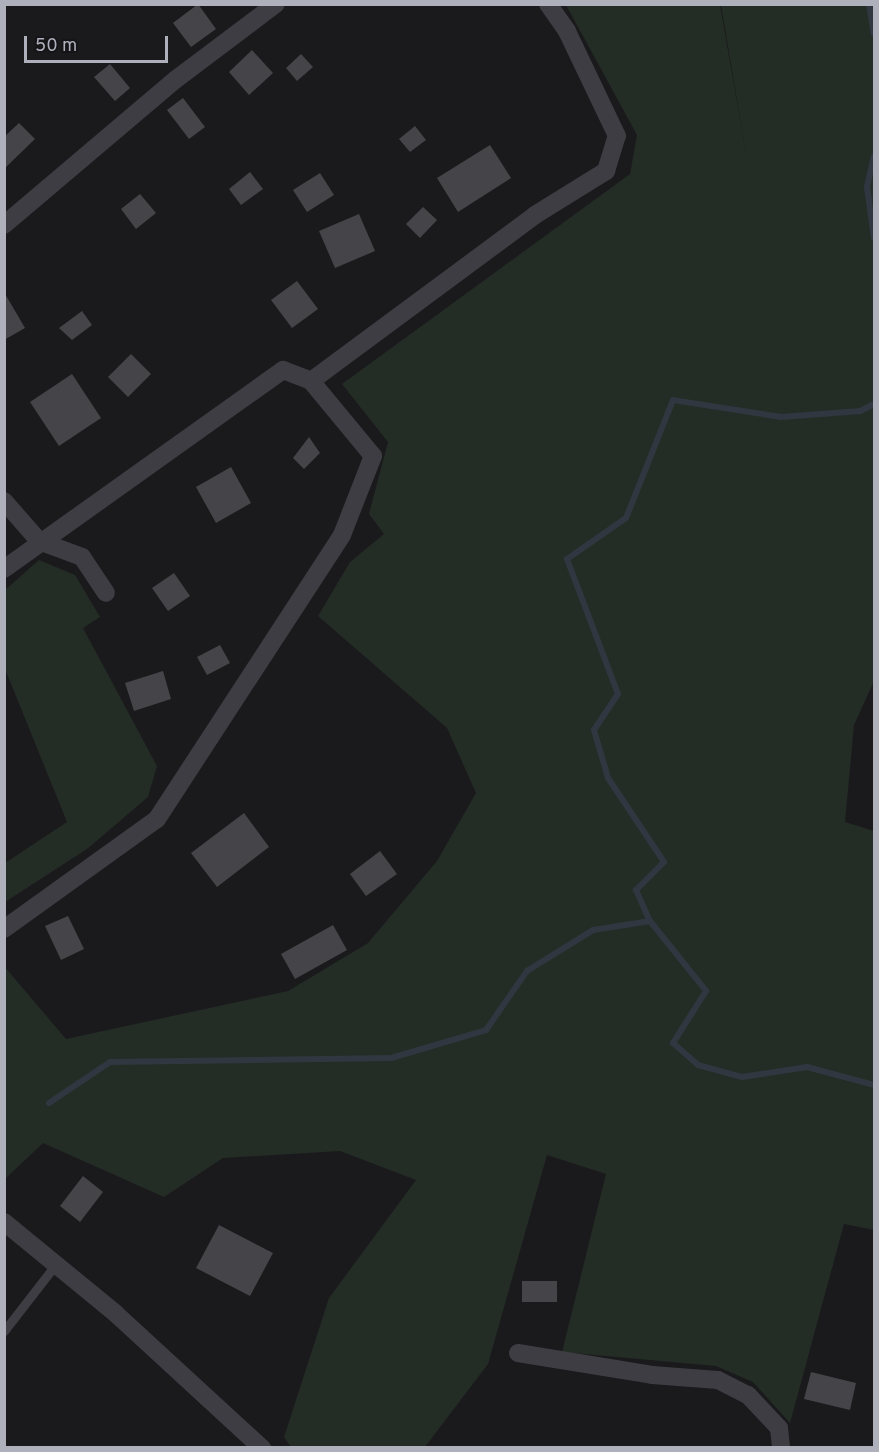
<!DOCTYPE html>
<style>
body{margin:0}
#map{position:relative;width:879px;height:1452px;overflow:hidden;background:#1a1a1c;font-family:Overpass,sans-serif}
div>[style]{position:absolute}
.green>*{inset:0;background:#242c26}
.stream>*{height:6px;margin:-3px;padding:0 3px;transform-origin:3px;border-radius:3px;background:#313740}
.building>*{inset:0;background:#454549}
.lane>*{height:9px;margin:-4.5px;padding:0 4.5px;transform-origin:4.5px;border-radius:4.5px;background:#3d3d43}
.street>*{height:18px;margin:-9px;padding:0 9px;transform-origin:9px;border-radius:9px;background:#3d3d43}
span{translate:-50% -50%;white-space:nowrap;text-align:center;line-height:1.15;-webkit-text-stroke:5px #151517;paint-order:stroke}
.frame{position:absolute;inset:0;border:6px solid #aeb0bb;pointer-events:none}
.scale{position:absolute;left:24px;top:36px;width:144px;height:27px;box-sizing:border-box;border:3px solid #aeb0bb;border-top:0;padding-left:8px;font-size:18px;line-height:21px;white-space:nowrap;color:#aeb0bb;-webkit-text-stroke:4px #151517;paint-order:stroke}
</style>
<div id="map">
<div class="green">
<i style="clip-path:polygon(566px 5px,720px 5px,747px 159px,721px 5px,874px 5px,874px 681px,854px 725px,845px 822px,874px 831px,874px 1230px,844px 1224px,790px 1423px,753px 1382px,716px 1366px,562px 1352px,606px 1174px,547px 1155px,488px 1364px,425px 1447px,291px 1447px,284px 1437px,329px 1298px,416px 1180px,340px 1151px,223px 1158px,164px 1197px,43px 1143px,5px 1179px,4px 966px,66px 1039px,288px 991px,368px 943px,437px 861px,476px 793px,447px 728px,318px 616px,350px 562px,384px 534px,369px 514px,388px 442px,342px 384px,630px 174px,637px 135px)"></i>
<i style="clip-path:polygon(39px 560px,75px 575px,100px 617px,83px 628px,157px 766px,148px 797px,87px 849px,5px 902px,5px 863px,67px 822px,5px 669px,5px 590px)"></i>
</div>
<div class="stream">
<i style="left:869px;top:4px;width:30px;rotate:81deg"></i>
<i style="left:874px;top:156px;width:32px;rotate:103deg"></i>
<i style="left:867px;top:187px;width:51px;rotate:82.2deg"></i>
<i style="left:874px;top:404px;width:16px;rotate:153deg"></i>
<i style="left:860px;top:411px;width:79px;rotate:175.7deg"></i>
<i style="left:781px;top:417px;width:109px;rotate:-171.1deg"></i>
<i style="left:673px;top:400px;width:127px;rotate:111.7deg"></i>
<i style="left:626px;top:518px;width:72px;rotate:145.2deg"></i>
<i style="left:567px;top:559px;width:144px;rotate:69.3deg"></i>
<i style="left:618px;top:694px;width:43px;rotate:123.7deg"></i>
<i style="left:594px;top:730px;width:50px;rotate:73.7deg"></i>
<i style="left:608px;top:778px;width:101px;rotate:56.3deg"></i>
<i style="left:664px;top:862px;width:40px;rotate:135deg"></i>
<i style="left:636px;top:890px;width:34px;rotate:66deg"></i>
<i style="left:650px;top:921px;width:90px;rotate:51.3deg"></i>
<i style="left:706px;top:991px;width:62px;rotate:122.4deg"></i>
<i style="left:673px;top:1043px;width:33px;rotate:41deg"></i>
<i style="left:698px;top:1065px;width:46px;rotate:15.3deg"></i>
<i style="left:742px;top:1077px;width:66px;rotate:-8.7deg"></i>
<i style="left:807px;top:1067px;width:69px;rotate:15deg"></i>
<i style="left:49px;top:1103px;width:73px;rotate:-33.9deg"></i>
<i style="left:110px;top:1062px;width:281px;rotate:-0.8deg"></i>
<i style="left:391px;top:1058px;width:99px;rotate:-16.4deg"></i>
<i style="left:486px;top:1030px;width:72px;rotate:-55.2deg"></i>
<i style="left:527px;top:971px;width:78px;rotate:-31.8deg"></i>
<i style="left:593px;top:930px;width:58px;rotate:-9deg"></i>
</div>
<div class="building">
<i style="clip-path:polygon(198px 4px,216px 29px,191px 47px,173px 23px)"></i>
<i style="clip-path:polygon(252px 50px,273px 73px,249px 95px,229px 72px)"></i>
<i style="clip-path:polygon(301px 54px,313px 67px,297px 81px,286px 68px)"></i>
<i style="clip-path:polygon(110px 64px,130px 88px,115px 101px,94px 77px)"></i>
<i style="clip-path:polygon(183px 98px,205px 127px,189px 139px,167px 110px)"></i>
<i style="clip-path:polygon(19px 123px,35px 139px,4px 169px,4px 137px)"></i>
<i style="clip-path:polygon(415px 126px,426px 140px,410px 152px,399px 139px)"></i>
<i style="clip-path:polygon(490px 145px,511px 178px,458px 212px,437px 178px)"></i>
<i style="clip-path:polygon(250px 172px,263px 189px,241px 205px,229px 189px)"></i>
<i style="clip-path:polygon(320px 173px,334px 195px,307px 212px,293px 190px)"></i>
<i style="clip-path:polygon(140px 194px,156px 213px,136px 229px,121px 209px)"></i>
<i style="clip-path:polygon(423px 207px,437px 220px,420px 238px,406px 224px)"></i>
<i style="clip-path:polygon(359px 214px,375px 251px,335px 268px,319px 231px)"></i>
<i style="clip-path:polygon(297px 281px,318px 309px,292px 328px,271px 300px)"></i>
<i style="clip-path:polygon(4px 292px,25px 328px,4px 340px)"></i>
<i style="clip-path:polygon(82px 311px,92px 325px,72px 340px,59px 328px)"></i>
<i style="clip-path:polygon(131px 354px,151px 374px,128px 397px,108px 377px)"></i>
<i style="clip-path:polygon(72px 374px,101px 418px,59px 446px,30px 402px)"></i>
<i style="clip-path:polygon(309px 437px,320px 453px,304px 469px,293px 458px)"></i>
<i style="clip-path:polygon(231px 467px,251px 503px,216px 523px,196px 487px)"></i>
<i style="clip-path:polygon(174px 573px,190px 596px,168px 611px,152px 588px)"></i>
<i style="clip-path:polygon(220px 645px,230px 663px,207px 675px,197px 657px)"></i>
<i style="clip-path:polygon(163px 671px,171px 699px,134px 711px,125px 683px)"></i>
<i style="clip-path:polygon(244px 813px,269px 847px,217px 887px,191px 853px)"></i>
<i style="clip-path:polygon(380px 851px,397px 874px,366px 896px,350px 874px)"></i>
<i style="clip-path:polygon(68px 916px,84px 949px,61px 960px,45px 926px)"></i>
<i style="clip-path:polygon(333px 925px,347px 950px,295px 979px,281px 954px)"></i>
<i style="clip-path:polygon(83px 1176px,103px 1192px,80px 1222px,60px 1206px)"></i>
<i style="clip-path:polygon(219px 1225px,273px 1253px,250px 1296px,196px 1268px)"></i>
<i style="clip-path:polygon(522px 1281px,557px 1281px,557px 1302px,522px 1302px)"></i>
<i style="clip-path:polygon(811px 1372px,856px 1383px,850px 1410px,804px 1399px)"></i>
</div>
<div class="lane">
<i style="left:4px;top:1331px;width:85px;rotate:-52.2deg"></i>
</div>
<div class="street">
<i style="left:4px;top:225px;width:224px;rotate:-40.3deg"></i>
<i style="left:175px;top:80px;width:126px;rotate:-37deg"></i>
<i style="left:4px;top:501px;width:53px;rotate:48.8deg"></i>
<i style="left:39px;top:541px;width:46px;rotate:20.4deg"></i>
<i style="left:82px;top:557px;width:43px;rotate:56.3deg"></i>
<i style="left:4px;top:569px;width:343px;rotate:-35.5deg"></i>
<i style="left:283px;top:370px;width:30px;rotate:21deg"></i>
<i style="left:311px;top:381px;width:279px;rotate:-36.5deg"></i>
<i style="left:535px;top:215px;width:84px;rotate:-31.8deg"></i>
<i style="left:606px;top:171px;width:37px;rotate:-73deg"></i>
<i style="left:617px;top:136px;width:116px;rotate:-115.5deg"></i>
<i style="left:567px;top:31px;width:33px;rotate:-125deg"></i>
<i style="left:4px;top:929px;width:188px;rotate:-35.7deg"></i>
<i style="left:157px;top:819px;width:339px;rotate:-56.9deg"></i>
<i style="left:342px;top:535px;width:85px;rotate:-68.6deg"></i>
<i style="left:373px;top:456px;width:97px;rotate:-129.6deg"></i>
<i style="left:4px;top:1222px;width:144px;rotate:39.3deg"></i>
<i style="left:115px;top:1313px;width:200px;rotate:42.6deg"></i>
<i style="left:518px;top:1353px;width:136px;rotate:9.3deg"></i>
<i style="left:652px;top:1375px;width:66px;rotate:4.3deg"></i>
<i style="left:718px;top:1380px;width:34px;rotate:27deg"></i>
<i style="left:748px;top:1395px;width:45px;rotate:46.8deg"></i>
<i style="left:779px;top:1428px;width:20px;rotate:84deg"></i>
</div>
<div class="frame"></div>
<div class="scale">50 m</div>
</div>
